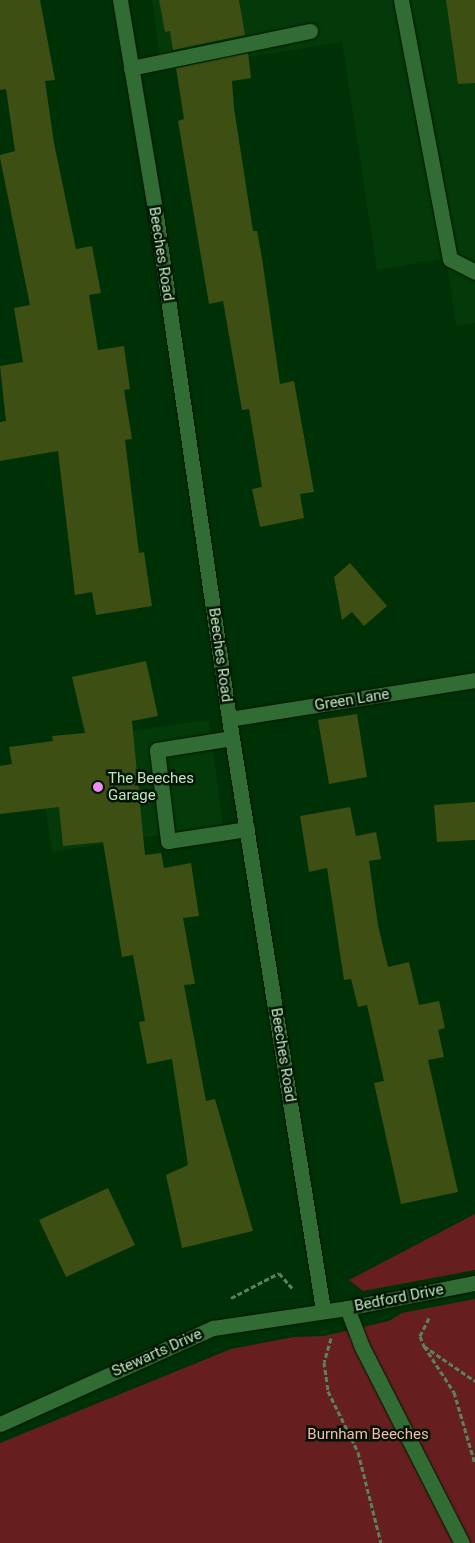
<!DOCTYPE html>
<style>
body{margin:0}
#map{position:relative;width:475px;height:1543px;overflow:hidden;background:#003005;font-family:Roboto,sans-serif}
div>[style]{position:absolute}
.built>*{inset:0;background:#043909}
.green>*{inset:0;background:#661f1e}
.building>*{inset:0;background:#3e4f13}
.path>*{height:3px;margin-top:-1.5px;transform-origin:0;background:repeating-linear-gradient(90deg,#5a825c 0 5px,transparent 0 7.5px)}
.roads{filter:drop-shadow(0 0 1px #001500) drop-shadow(0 0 1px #001500)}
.minor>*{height:15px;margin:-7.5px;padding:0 7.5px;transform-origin:7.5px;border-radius:7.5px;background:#306c33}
.dots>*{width:14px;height:14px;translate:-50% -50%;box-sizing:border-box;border:2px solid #001401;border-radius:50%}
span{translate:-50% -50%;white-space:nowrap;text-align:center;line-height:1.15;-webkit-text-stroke:5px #001401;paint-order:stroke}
.street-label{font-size:15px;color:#c3e2c2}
.poi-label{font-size:15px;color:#c3e2c2}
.left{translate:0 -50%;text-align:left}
.park-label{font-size:15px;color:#f9b6b0}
</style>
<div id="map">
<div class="built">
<i style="clip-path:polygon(152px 0,475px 0,475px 323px,456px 326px,446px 258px,377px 270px,342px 42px,162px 71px)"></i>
<i style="clip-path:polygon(209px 720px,223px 825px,52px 852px,36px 744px)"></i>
</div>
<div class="green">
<i style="clip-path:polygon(475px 1214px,475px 1270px,363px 1291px,349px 1280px)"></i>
<i style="clip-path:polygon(475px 1299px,475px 1543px,0 1543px,0 1443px,231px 1349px,294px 1337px,324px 1336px,389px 1321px,402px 1313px)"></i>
</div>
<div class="building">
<i style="clip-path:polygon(0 0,40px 0,55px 80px,45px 81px,54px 143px,76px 249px,92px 246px,101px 293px,89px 295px,98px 350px,124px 346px,130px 389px,124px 390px,132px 439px,125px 440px,139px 553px,144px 552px,152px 606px,96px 615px,92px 592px,75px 595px,58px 451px,0 461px,0 422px,6px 421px,0 366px,23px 362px,14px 308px,30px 305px,0 158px,0 155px,15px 151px,6px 89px,0 90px)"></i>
<i style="clip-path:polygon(159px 0,239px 0,245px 35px,173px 50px,170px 31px,165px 32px)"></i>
<i style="clip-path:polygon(446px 0,475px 0,475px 83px,458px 84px)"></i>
<i style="clip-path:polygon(248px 53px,251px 78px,232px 81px,234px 108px,253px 231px,257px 231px,262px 258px,280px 384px,294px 381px,314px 492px,300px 494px,304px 518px,260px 527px,252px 489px,262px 487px,249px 409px,242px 410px,223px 301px,209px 304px,178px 121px,184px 119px,176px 68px)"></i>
<i style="clip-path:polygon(350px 563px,387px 606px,364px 626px,352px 612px,342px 620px,334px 577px)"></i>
<i style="clip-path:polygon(146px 661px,158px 716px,132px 721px,145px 855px,161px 853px,164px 868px,191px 863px,199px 916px,183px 918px,195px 984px,184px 985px,206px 1101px,215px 1099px,253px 1231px,182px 1248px,166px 1175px,188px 1165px,172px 1059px,147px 1064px,139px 1022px,145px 1021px,133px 955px,122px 957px,103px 842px,63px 846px,59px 807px,0 814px,0 766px,12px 764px,9px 747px,53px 741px,52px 736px,85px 733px,72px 677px)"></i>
<i style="clip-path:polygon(357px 714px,367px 777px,329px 784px,318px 720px)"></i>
<i style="clip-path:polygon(475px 802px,475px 840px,437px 842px,434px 805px)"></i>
<i style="clip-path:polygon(350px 807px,356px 836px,376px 832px,381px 859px,369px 861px,378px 925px,388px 967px,409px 962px,419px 1005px,439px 1001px,445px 1028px,438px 1030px,444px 1057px,428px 1060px,458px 1192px,401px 1204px,374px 1083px,384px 1081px,367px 1005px,358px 1007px,351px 979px,344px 980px,327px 868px,309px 872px,300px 816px)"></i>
<i style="clip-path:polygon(108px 1188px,135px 1245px,66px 1277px,39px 1220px)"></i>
</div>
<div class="path">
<i style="left:231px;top:1298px;width:54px;rotate:-27.5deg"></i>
<i style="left:279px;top:1273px;width:20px;rotate:49deg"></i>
<i style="left:429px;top:1318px;width:20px;rotate:117deg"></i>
<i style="left:420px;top:1336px;width:11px;rotate:68deg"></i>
<i style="left:424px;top:1346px;width:62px;rotate:34.5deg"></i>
<i style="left:331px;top:1338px;width:25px;rotate:106deg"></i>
<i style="left:324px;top:1362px;width:29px;rotate:82deg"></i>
<i style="left:328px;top:1391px;width:68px;rotate:63.8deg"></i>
<i style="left:358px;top:1452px;width:94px;rotate:75.8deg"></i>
<i style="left:424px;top:1346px;width:55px;rotate:56.9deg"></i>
<i style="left:454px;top:1392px;width:75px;rotate:73.7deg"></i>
</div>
<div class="roads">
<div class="minor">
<i style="left:120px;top:0;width:219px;rotate:80.5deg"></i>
<i style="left:156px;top:216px;width:508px;rotate:81.74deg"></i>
<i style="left:229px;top:719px;width:598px;rotate:80.96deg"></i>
<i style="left:401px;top:0;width:264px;rotate:79.3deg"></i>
<i style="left:450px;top:259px;width:28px;rotate:27deg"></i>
<i style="left:131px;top:68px;width:183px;rotate:-11.7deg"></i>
<i style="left:229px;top:719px;width:249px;rotate:-9deg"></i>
<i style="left:232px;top:738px;width:76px;rotate:170.9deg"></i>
<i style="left:157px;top:750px;width:92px;rotate:83.1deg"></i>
<i style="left:168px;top:841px;width:80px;rotate:-8.6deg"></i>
<i style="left:347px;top:1308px;width:42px;rotate:69deg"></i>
<i style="left:362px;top:1347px;width:220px;rotate:63deg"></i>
<i style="left:0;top:1424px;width:234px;rotate:-24.3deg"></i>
<i style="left:213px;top:1328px;width:135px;rotate:-8.5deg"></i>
<i style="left:347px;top:1308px;width:130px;rotate:-11.1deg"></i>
</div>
</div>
<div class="dots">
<i style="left:98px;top:787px;background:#ef8bf7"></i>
</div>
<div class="street-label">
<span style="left:161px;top:254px;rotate:81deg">Beeches Road</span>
<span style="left:220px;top:655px;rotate:82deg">Beeches Road</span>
<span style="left:352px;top:700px;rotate:-9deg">Green Lane</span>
<span style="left:283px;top:1055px;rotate:81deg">Beeches Road</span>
<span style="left:399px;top:1298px;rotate:-11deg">Bedford Drive</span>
<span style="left:157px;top:1353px;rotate:-24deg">Stewarts Drive</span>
</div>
<div class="poi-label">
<span class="left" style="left:108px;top:787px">The Beeches<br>Garage</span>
</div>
<div class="park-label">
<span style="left:368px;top:1435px">Burnham Beeches</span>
</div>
</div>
